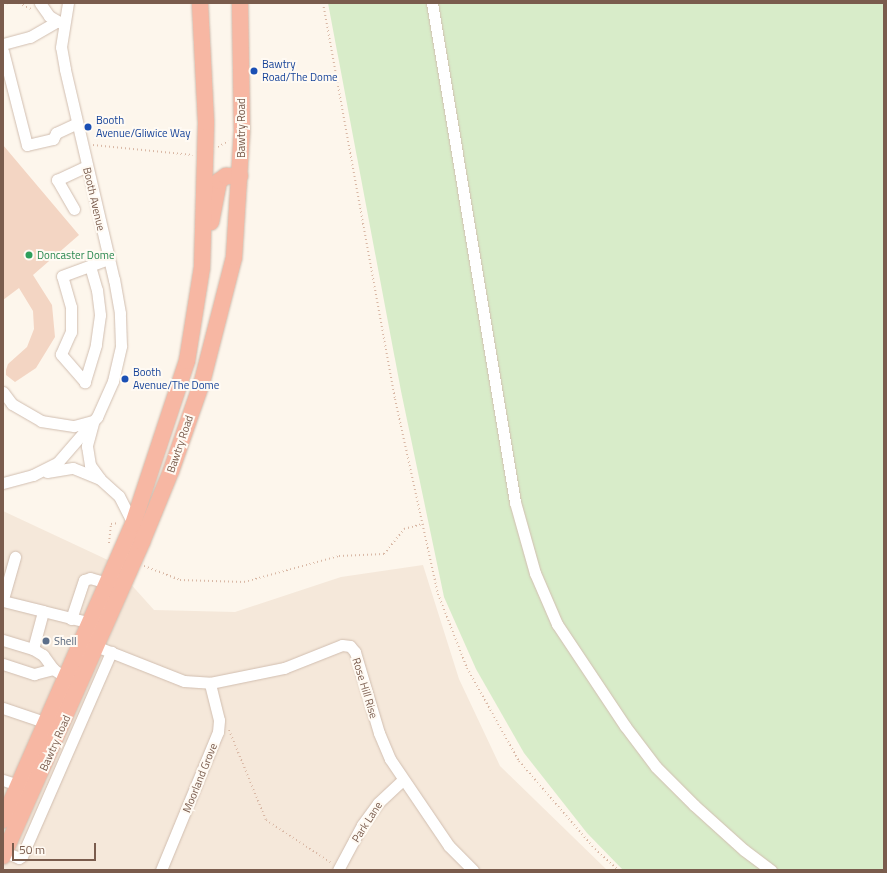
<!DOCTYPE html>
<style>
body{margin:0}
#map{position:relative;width:887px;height:873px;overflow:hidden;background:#fdf6ec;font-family:"Titillium Web",sans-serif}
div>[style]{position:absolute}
.residential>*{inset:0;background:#f5e8da}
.green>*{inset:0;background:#d8ecc9}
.building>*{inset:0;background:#f3d5c3}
.path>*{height:2px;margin-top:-1px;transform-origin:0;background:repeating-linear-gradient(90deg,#d9b8a5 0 1px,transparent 0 4px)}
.roads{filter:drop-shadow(0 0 1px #d1beb0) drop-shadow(0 0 1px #d1beb0)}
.minor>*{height:11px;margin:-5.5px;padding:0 5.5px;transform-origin:5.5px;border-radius:5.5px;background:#fff}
.highway>*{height:16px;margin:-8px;padding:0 8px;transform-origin:8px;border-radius:8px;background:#f7b7a3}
.dots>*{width:11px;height:11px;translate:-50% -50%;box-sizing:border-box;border:2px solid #fffaf3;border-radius:50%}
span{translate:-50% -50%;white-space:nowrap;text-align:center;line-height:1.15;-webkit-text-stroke:4px #fffaf3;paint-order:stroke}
.transit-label{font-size:11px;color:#164399}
.left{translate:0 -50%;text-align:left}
.street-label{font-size:11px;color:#7a5c4d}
.leisure-label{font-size:11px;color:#27864d}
.service-label{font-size:11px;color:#4e5e75}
.frame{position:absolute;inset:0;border:4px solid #7a5c4d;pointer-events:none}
.scale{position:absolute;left:12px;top:843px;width:84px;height:18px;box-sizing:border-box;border:2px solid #7a5c4d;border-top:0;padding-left:5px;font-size:12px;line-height:14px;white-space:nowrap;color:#7a5c4d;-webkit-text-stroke:3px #fffaf3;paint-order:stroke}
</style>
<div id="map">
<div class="residential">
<i style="clip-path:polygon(3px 511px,110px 561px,154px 610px,235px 612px,341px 577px,423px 565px,459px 679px,500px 766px,607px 870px,3px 870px)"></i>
</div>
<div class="green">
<i style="clip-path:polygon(328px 3px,884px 3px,884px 870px,623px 870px,587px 833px,524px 753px,476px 669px,444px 597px,401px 391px)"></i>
</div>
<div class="building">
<i style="clip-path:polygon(3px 145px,79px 235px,33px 275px,52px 305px,55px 337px,36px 368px,15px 382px,6px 375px,6px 370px,8px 364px,27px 347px,34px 329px,33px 311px,19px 288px,3px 300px)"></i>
</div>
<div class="path">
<i style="left:19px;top:3px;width:13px;rotate:27deg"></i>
<i style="left:323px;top:3px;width:402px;rotate:79.7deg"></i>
<i style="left:395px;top:399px;width:200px;rotate:77.6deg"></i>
<i style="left:438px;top:594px;width:79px;rotate:68.6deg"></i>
<i style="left:467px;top:668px;width:107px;rotate:60.8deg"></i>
<i style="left:519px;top:761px;width:116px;rotate:49.2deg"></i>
<i style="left:595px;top:849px;width:31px;rotate:42deg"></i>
<i style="left:3px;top:4px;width:5px;rotate:-11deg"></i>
<i style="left:93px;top:145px;width:100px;rotate:5.8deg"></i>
<i style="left:218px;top:147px;width:12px;rotate:-31deg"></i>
<i style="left:109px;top:543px;width:19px;rotate:-84deg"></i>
<i style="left:111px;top:524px;width:8px;rotate:-7deg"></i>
<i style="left:144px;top:566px;width:39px;rotate:21deg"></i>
<i style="left:180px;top:580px;width:64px;rotate:1.8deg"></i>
<i style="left:244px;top:582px;width:98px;rotate:-15.3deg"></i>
<i style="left:339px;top:556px;width:45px;rotate:-2.5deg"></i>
<i style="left:384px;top:554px;width:32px;rotate:-51deg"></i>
<i style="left:404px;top:529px;width:20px;rotate:-15deg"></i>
<i style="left:229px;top:730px;width:97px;rotate:67.7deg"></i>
<i style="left:266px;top:820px;width:77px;rotate:33.3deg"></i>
</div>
<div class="roads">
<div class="minor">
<i style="left:40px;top:3px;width:16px;rotate:55deg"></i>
<i style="left:49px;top:16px;width:14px;rotate:30deg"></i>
<i style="left:432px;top:3px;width:506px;rotate:80.56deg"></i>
<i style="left:515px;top:502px;width:74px;rotate:74.3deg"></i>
<i style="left:535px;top:573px;width:56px;rotate:66.7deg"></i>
<i style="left:557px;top:624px;width:123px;rotate:56.3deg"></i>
<i style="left:625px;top:726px;width:51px;rotate:52.9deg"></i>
<i style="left:656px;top:767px;width:54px;rotate:45deg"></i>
<i style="left:694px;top:805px;width:67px;rotate:42deg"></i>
<i style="left:744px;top:850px;width:34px;rotate:37deg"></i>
<i style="left:3px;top:44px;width:28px;rotate:-15deg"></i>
<i style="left:30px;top:37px;width:30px;rotate:-30deg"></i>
<i style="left:3px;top:51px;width:97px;rotate:75.7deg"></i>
<i style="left:27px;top:145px;width:27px;rotate:-13deg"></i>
<i style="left:53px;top:139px;width:7px;rotate:-63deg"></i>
<i style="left:56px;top:133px;width:23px;rotate:-25deg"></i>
<i style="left:74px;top:209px;width:34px;rotate:-120deg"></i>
<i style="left:57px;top:180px;width:33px;rotate:-25deg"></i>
<i style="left:90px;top:266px;width:25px;rotate:74deg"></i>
<i style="left:97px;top:290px;width:25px;rotate:83deg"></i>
<i style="left:100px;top:315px;width:30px;rotate:98deg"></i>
<i style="left:96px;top:345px;width:39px;rotate:107deg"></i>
<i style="left:85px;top:382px;width:37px;rotate:-131deg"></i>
<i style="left:61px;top:354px;width:24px;rotate:-66deg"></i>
<i style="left:71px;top:332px;width:25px;rotate:-90deg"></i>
<i style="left:71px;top:307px;width:32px;rotate:-106deg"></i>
<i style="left:62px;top:276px;width:49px;rotate:-20.3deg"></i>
<i style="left:3px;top:392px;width:15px;rotate:53deg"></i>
<i style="left:12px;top:404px;width:34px;rotate:30deg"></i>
<i style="left:41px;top:421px;width:33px;rotate:9deg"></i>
<i style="left:74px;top:426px;width:20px;rotate:-15deg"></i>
<i style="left:93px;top:423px;width:24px;rotate:105deg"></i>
<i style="left:87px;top:446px;width:19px;rotate:81deg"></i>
<i style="left:90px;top:465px;width:17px;rotate:54deg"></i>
<i style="left:100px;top:479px;width:25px;rotate:42deg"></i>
<i style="left:119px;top:496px;width:33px;rotate:63deg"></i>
<i style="left:47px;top:472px;width:26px;rotate:-9deg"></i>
<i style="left:73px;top:468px;width:29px;rotate:22deg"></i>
<i style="left:3px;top:483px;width:31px;rotate:-15deg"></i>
<i style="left:33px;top:475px;width:28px;rotate:-27deg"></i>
<i style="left:58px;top:462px;width:60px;rotate:-49.1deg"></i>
<i style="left:97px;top:417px;width:39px;rotate:-66deg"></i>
<i style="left:113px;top:381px;width:36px;rotate:-77deg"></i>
<i style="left:121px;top:346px;width:33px;rotate:-92deg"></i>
<i style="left:120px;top:313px;width:34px;rotate:-100deg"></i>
<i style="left:114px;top:280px;width:217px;rotate:-103.1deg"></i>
<i style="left:65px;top:69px;width:22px;rotate:-100deg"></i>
<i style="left:61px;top:47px;width:45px;rotate:-81deg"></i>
<i style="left:3px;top:599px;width:44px;rotate:-74.1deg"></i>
<i style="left:3px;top:601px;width:41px;rotate:14deg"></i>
<i style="left:71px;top:619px;width:41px;rotate:-71.6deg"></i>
<i style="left:84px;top:580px;width:6px;rotate:-18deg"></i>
<i style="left:90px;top:578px;width:19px;rotate:16deg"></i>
<i style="left:3px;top:640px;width:31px;rotate:17deg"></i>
<i style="left:33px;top:649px;width:12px;rotate:31deg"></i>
<i style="left:43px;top:655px;width:17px;rotate:54deg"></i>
<i style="left:53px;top:669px;width:17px;rotate:33deg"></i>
<i style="left:98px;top:647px;width:92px;rotate:21.6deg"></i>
<i style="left:184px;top:681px;width:26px;rotate:4deg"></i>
<i style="left:210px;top:683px;width:76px;rotate:-11.5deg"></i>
<i style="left:284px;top:668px;width:62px;rotate:-21.6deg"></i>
<i style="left:342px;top:645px;width:8px;rotate:7deg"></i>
<i style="left:350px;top:646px;width:8px;rotate:50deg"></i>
<i style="left:355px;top:652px;width:84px;rotate:73.5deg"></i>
<i style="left:379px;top:733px;width:28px;rotate:67deg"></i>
<i style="left:390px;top:759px;width:105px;rotate:55.9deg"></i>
<i style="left:449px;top:846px;width:34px;rotate:45deg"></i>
<i style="left:33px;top:649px;width:39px;rotate:-75deg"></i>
<i style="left:43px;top:611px;width:49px;rotate:14deg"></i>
<i style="left:3px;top:664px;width:33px;rotate:18deg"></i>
<i style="left:34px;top:674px;width:20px;rotate:-15deg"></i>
<i style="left:3px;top:708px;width:46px;rotate:18.8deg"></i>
<i style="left:3px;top:780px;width:16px;rotate:18deg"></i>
<i style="left:5px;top:852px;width:15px;rotate:23deg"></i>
<i style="left:19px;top:858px;width:4px;rotate:-34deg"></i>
<i style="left:22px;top:856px;width:223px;rotate:-66.4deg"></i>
<i style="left:161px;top:870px;width:149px;rotate:-67.6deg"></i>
<i style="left:218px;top:732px;width:12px;rotate:-85deg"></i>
<i style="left:219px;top:720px;width:38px;rotate:-104deg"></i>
<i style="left:338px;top:870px;width:51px;rotate:-61.9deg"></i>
<i style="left:362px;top:825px;width:27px;rotate:-54deg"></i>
<i style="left:378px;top:803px;width:34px;rotate:-43deg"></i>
</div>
<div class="highway">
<i style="left:211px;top:222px;width:42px;rotate:-79deg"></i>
<i style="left:219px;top:181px;width:9px;rotate:-36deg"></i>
<i style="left:226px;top:176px;width:14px"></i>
<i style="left:3px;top:820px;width:323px;rotate:-66.3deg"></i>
<i style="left:133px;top:524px;width:172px;rotate:-71.7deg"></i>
<i style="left:187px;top:361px;width:95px;rotate:-80.9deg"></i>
<i style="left:202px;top:267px;width:145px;rotate:-88.4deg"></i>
<i style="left:206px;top:122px;width:119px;rotate:-92.9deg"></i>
<i style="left:3px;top:856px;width:343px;rotate:-66.1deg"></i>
<i style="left:142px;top:542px;width:77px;rotate:-67.8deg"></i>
<i style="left:171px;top:471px;width:94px;rotate:-70.8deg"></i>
<i style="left:202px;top:382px;width:129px;rotate:-75.6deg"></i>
<i style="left:234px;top:257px;width:126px;rotate:-86.4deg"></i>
<i style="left:242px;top:131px;width:128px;rotate:-90.9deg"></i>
</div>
</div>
<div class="dots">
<i style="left:254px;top:71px;background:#1a4fb4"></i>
<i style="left:88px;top:127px;background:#1a4fb4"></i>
<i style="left:29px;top:255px;background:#2e9e5b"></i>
<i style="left:125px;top:379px;background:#1a4fb4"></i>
<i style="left:46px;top:641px;background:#5c6f8a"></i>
</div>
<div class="transit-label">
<span class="left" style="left:262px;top:71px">Bawtry<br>Road/The Dome</span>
<span class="left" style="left:96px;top:127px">Booth<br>Avenue/Gliwice Way</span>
<span class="left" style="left:133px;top:379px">Booth<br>Avenue/The Dome</span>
</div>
<div class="street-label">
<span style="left:241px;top:128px;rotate:-90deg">Bawtry Road</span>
<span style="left:94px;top:199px;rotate:77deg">Booth Avenue</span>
<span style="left:180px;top:444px;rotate:-71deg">Bawtry Road</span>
<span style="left:365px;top:688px;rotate:73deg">Rose Hill Rise</span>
<span style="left:55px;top:743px;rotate:-66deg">Bawtry Road</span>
<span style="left:200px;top:778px;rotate:-68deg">Moorland Grove</span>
<span style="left:367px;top:822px;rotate:-57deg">Park Lane</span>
</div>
<div class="leisure-label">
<span class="left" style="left:37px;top:255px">Doncaster Dome</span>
</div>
<div class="service-label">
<span class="left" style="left:54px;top:641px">Shell</span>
</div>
<div class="frame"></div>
<div class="scale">50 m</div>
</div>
